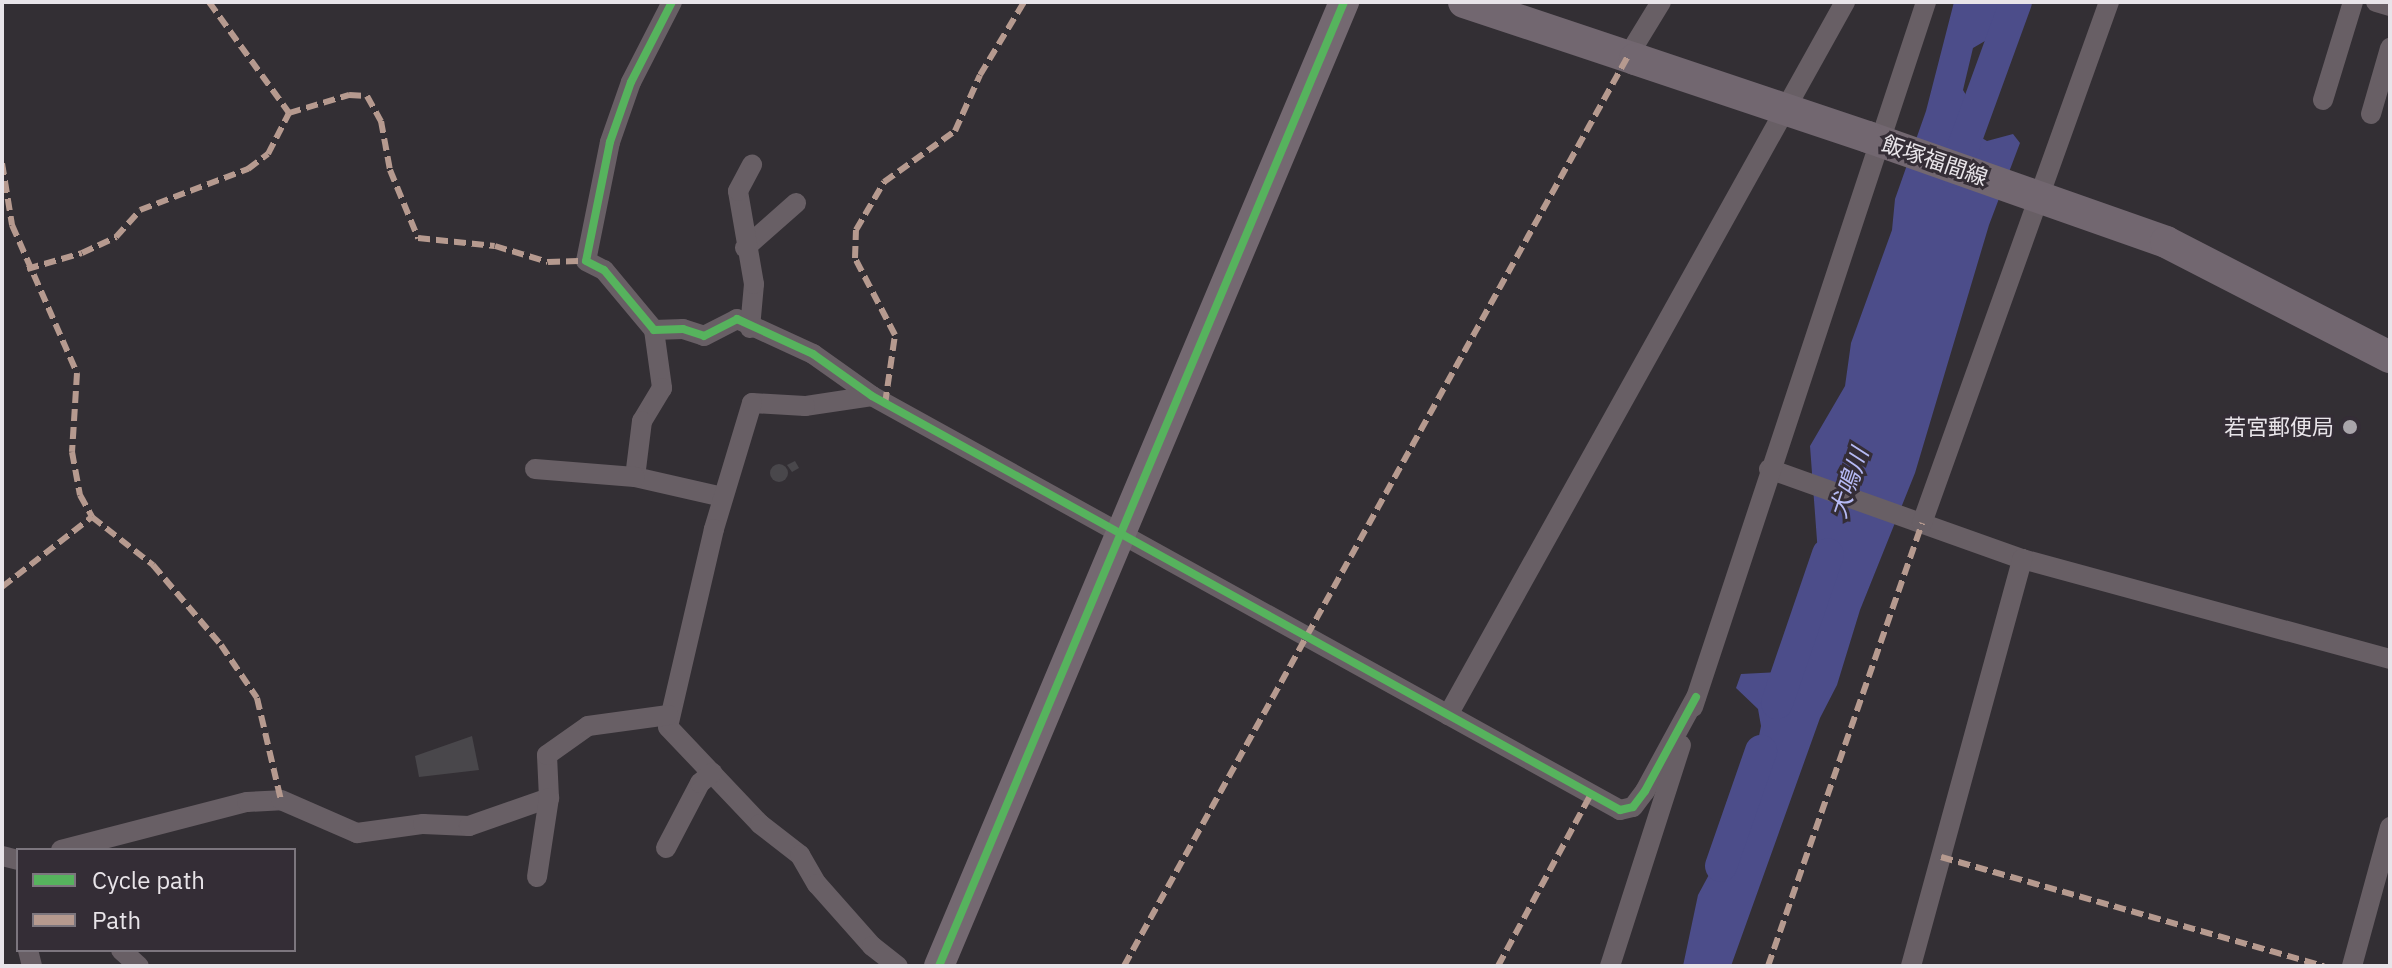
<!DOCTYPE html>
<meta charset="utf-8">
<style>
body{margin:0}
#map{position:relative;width:2392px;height:968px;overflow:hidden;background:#332f34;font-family:"IBM Plex Sans","Noto Sans JP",sans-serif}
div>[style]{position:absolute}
.water>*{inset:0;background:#4c4d8a}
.river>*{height:32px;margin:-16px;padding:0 16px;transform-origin:16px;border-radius:16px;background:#4c4d8a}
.building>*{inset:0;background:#49474b}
.round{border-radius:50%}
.street>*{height:20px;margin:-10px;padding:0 10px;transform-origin:10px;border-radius:10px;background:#685f65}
.secondary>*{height:30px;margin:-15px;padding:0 15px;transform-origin:15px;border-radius:15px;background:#746971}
.primary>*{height:32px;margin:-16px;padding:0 16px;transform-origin:16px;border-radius:16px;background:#726770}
.primary-bridge>*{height:32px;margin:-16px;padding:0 16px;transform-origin:16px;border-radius:16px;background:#726770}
.quiet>*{height:6px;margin-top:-3px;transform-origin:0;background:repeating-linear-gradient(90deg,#b69a8f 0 12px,transparent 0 18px)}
.cycleway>*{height:8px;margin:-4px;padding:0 4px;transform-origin:4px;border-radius:4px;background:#56b35d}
.dots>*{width:22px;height:22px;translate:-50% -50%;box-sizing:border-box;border:4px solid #342d36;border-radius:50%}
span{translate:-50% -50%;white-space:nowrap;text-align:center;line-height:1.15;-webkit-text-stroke:6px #342d36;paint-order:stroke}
.street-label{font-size:22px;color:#e8e4e9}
.poi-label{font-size:22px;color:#e8e4e9}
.right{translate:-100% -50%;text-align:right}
.water-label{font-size:24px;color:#b6baf4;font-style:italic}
.frame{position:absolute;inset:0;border:4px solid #e8e4e9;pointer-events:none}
.legend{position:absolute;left:16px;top:848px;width:280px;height:104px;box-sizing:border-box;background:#342d36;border:2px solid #7c767e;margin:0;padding:10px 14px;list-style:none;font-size:24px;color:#e8e4e9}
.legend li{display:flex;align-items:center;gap:16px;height:40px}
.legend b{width:40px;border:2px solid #7c767e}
</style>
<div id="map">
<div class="water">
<i style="clip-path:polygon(1954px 2px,2026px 2px,2019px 21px,1973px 48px,1963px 90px,1969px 100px,1961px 126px,1987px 141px,2013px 134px,2020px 143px,1989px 225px,1915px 473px,1860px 610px,1837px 685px,1820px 718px,1731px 966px,1683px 966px,1698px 895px,1744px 810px,1761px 726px,1758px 709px,1736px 688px,1741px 674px,1782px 672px,1809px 632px,1818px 554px,1810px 446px,1845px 386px,1851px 343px,1892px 230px,1895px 199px,1926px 111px)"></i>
</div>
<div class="river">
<i style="left:1954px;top:172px;width:181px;rotate:-70deg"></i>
<i style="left:1777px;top:703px;width:157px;rotate:-71.1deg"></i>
<i style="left:1721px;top:866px;width:122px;rotate:-70.8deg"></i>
</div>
<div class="building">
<i style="clip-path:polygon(795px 461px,799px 468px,792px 472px,787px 465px)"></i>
<i class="round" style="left:770px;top:464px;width:18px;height:18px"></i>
<i style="clip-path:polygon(472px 736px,479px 770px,419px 777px,415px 756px)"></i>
</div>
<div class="street">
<i style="left:672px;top:2px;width:90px;rotate:117.1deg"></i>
<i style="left:631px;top:82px;width:64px;rotate:109.3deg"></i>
<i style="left:610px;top:142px;width:121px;rotate:101.4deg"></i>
<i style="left:586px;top:261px;width:20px;rotate:27deg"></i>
<i style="left:604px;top:270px;width:78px;rotate:50.2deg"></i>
<i style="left:654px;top:330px;width:29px;rotate:-2deg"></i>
<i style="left:683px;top:329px;width:22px;rotate:18deg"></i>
<i style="left:704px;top:336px;width:37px;rotate:-27deg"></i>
<i style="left:737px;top:319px;width:84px;rotate:24.7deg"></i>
<i style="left:813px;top:354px;width:72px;rotate:35.4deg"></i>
<i style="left:872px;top:396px;width:855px;rotate:28.96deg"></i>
<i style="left:1620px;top:810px;width:13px;rotate:-13deg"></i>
<i style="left:1633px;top:807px;width:20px;rotate:-53deg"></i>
<i style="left:1645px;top:791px;width:107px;rotate:-61.5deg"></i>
<i style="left:2376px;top:2px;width:15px;rotate:16deg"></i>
<i style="left:1628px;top:56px;width:63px;rotate:-58.6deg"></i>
<i style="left:2323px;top:100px;width:102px;rotate:-73deg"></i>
<i style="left:2371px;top:114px;width:69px;rotate:-73.9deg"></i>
<i style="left:745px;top:248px;width:68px;rotate:-41.4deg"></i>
<i style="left:750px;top:328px;width:44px;rotate:-84.8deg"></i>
<i style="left:754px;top:284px;width:94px;rotate:-99.8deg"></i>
<i style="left:738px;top:191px;width:30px;rotate:-62deg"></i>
<i style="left:654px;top:330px;width:59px;rotate:82.1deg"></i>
<i style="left:662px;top:388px;width:39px;rotate:121deg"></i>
<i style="left:642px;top:421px;width:56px;rotate:97.1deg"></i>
<i style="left:635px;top:477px;width:90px;rotate:12.8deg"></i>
<i style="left:872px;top:396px;width:68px;rotate:171.5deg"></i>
<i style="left:805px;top:406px;width:53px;rotate:-176.8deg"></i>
<i style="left:752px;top:403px;width:132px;rotate:106.8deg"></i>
<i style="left:714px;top:529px;width:203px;rotate:103.1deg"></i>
<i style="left:668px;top:727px;width:134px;rotate:46.5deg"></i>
<i style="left:760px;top:824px;width:51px;rotate:37.8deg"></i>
<i style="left:800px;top:855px;width:34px;rotate:60deg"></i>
<i style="left:817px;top:884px;width:83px;rotate:48.4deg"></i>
<i style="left:872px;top:946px;width:33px;rotate:38deg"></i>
<i style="left:535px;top:469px;width:100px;rotate:4.6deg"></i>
<i style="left:1769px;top:469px;width:269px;rotate:19.6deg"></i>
<i style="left:2022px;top:559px;width:381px;rotate:15.2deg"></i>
<i style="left:1922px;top:523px;width:554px;rotate:-70.26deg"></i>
<i style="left:1693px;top:707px;width:743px;rotate:-71.71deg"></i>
<i style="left:1448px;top:715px;width:816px;rotate:-60.89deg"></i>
<i style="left:666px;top:848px;width:73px;rotate:-62.4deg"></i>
<i style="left:700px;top:783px;width:16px;rotate:-40deg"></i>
<i style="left:61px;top:850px;width:192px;rotate:-14.5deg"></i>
<i style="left:247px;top:802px;width:34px;rotate:-3deg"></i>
<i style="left:281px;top:800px;width:83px;rotate:23.5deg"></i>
<i style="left:357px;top:833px;width:67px;rotate:-7.8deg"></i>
<i style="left:423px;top:824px;width:46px;rotate:2.5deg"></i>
<i style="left:469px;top:826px;width:85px;rotate:-19.3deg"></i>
<i style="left:549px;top:798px;width:43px;rotate:-92.7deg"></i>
<i style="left:547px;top:755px;width:50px;rotate:-35.3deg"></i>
<i style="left:588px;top:726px;width:81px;rotate:-7.8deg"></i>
<i style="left:2px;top:856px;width:16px;rotate:14deg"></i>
<i style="left:537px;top:877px;width:80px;rotate:-81.4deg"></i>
<i style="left:28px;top:950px;width:16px;rotate:76deg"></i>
<i style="left:121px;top:950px;width:24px;rotate:42deg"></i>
<i style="left:1610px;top:966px;width:232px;rotate:-72.2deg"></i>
<i style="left:1911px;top:966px;width:422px;rotate:-74.7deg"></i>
<i style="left:2352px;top:966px;width:144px;rotate:-74.7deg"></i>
</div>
<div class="secondary">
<i style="left:939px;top:966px;width:1046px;rotate:-67.21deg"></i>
</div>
<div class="primary">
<i style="left:1464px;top:2px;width:180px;rotate:18.4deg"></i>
<i style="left:1868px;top:137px;width:316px;rotate:19.4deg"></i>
<i style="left:2166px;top:242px;width:252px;rotate:27.2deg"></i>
</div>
<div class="primary-bridge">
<i style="left:1635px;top:59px;width:246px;rotate:18.5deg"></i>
</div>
<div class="quiet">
<i style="left:209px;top:2px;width:137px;rotate:54.2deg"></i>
<i style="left:2px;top:163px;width:63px;rotate:80.8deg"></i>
<i style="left:12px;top:225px;width:162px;rotate:66.3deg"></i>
<i style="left:77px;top:373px;width:79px;rotate:93.6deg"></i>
<i style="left:72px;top:452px;width:44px;rotate:79.5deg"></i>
<i style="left:80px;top:495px;width:25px;rotate:61deg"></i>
<i style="left:92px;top:517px;width:78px;rotate:38.2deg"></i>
<i style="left:153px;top:565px;width:105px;rotate:49.6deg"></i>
<i style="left:221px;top:645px;width:64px;rotate:55.8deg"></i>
<i style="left:257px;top:698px;width:105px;rotate:76.8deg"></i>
<i style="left:27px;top:269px;width:57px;rotate:-16.2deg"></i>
<i style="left:82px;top:253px;width:38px;rotate:-25deg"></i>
<i style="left:116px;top:237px;width:36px;rotate:-48deg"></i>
<i style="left:140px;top:210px;width:116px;rotate:-20.8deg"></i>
<i style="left:248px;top:169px;width:25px;rotate:-37deg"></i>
<i style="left:268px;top:154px;width:46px;rotate:-62.9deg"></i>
<i style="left:289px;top:113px;width:63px;rotate:-16.7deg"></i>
<i style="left:349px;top:95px;width:18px;rotate:3deg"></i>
<i style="left:367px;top:96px;width:29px;rotate:61deg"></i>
<i style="left:381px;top:121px;width:50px;rotate:79.6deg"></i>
<i style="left:390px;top:170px;width:74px;rotate:67.6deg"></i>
<i style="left:418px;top:238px;width:77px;rotate:5.9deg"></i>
<i style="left:495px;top:246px;width:55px;rotate:16.8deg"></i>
<i style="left:548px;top:262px;width:38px;rotate:-2deg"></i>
<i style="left:885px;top:404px;width:70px;rotate:-81.8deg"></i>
<i style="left:895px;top:335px;width:87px;rotate:-117.5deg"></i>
<i style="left:855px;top:258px;width:28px;rotate:-88deg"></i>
<i style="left:856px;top:230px;width:56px;rotate:-59.7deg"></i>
<i style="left:884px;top:182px;width:87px;rotate:-35.7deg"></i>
<i style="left:955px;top:131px;width:61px;rotate:-65.9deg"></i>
<i style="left:980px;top:75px;width:85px;rotate:-58.9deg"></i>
<i style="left:2px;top:587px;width:114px;rotate:-37.9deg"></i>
<i style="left:1941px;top:857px;width:398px;rotate:15.9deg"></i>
<i style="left:1124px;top:966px;width:1040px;rotate:-61.02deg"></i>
<i style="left:1498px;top:966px;width:193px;rotate:-61.6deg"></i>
<i style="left:1768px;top:966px;width:469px;rotate:-70.8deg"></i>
</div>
<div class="cycleway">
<i style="left:672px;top:2px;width:90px;rotate:117.1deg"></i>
<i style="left:631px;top:82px;width:64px;rotate:109.3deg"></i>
<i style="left:610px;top:142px;width:121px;rotate:101.4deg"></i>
<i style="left:586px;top:261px;width:20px;rotate:27deg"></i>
<i style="left:604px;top:270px;width:78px;rotate:50.2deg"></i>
<i style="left:654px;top:330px;width:29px;rotate:-2deg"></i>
<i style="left:683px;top:329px;width:22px;rotate:18deg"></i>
<i style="left:704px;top:336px;width:37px;rotate:-27deg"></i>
<i style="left:737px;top:319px;width:84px;rotate:24.7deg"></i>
<i style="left:813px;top:354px;width:72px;rotate:35.4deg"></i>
<i style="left:872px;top:396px;width:855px;rotate:28.96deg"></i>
<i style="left:1620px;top:810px;width:13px;rotate:-13deg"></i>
<i style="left:1633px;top:807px;width:20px;rotate:-53deg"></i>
<i style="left:1645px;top:791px;width:107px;rotate:-61.5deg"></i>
<i style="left:939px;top:966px;width:1046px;rotate:-67.21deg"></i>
</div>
<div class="dots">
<i style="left:2350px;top:427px;background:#a9a5aa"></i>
</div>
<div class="street-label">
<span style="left:1935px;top:160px;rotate:19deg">飯塚福間線</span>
</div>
<div class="poi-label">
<span class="right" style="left:2334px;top:427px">若宮郵便局</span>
</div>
<div class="water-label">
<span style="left:1849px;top:483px;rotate:-71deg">犬鳴川</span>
</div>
<div class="frame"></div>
<ul class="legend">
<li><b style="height:10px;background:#56b35d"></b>Cycle path</li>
<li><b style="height:10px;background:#b69a8f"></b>Path</li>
</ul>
</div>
